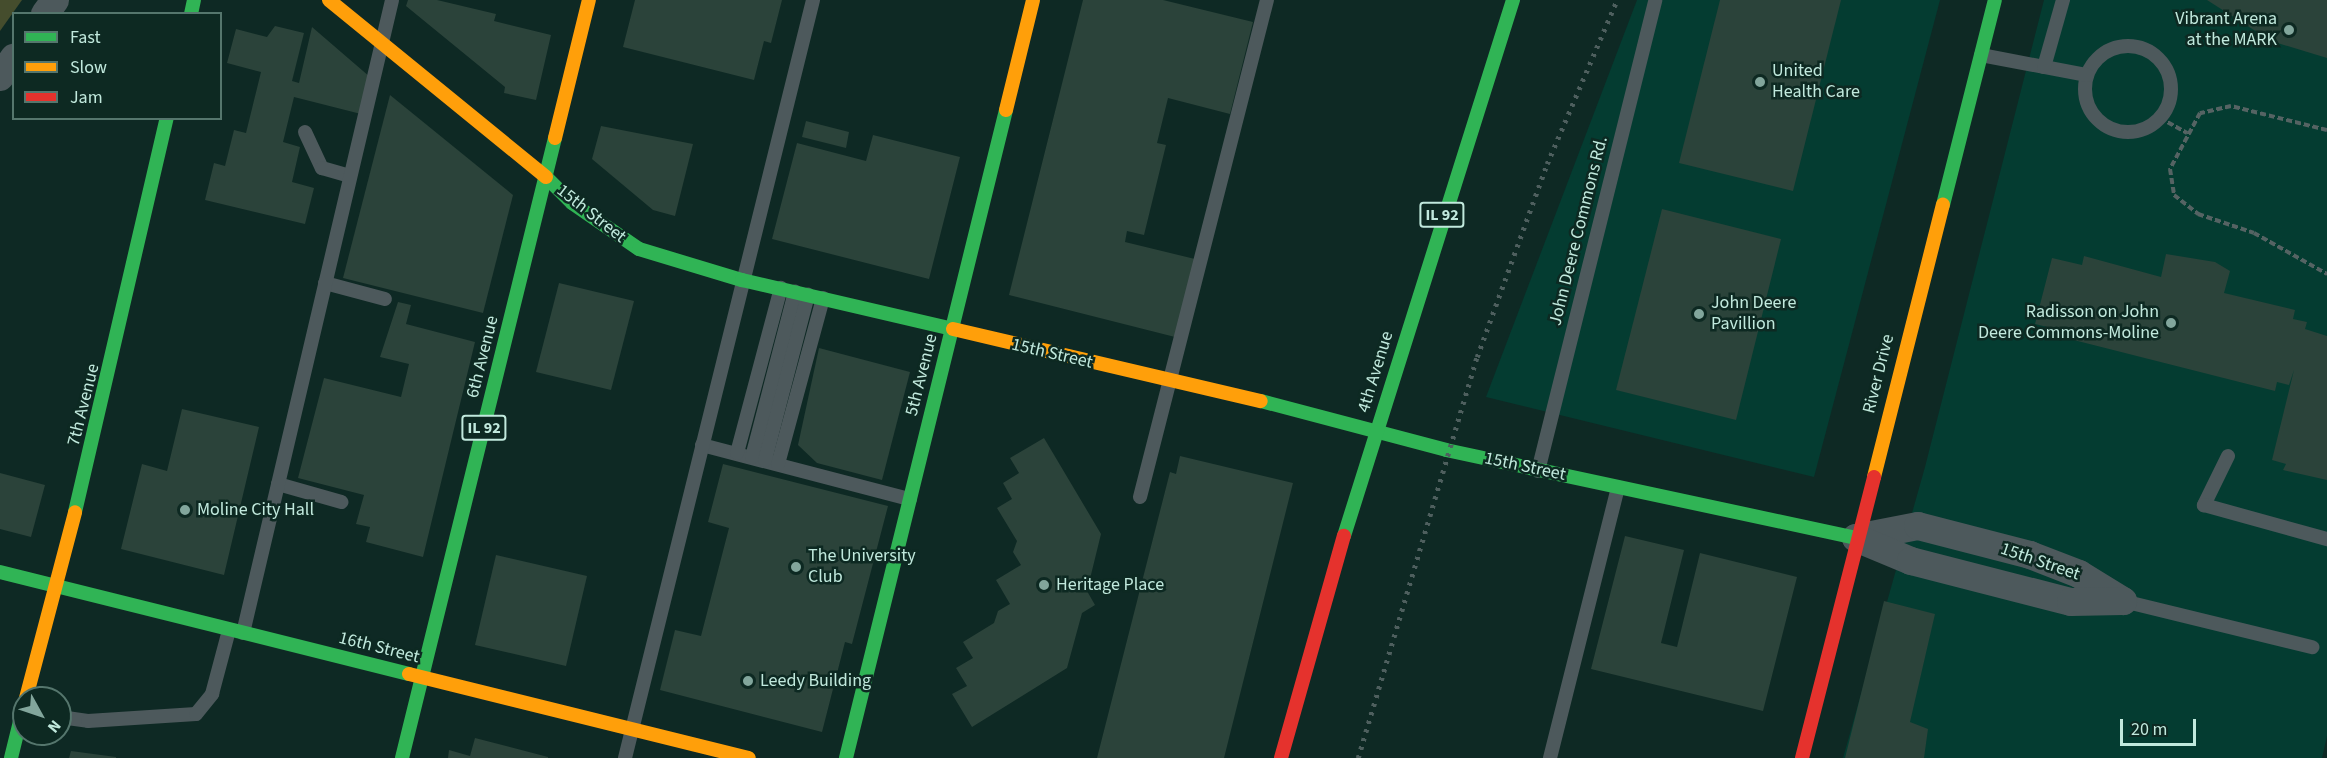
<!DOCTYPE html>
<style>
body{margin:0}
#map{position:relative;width:2327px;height:758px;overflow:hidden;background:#0e2924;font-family:"Source Sans 3",sans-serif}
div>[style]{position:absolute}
.built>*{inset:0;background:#043c31}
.green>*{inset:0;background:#454d2d}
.building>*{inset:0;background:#2b433a}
.path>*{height:4px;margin-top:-2px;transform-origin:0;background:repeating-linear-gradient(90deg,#556363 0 6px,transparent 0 9px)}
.lane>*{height:14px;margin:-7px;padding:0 7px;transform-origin:7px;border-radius:7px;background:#4d595c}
.lane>.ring{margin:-7px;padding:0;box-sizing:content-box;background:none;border:14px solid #4d595c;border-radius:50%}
.street>*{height:28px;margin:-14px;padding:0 14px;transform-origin:14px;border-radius:14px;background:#4d595c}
.fast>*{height:14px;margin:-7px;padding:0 7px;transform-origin:7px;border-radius:7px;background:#30b455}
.slow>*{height:14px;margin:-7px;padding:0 7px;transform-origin:7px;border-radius:7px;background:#ff9f0a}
.jam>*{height:14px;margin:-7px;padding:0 7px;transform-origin:7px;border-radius:7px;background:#e5322d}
.rail>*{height:4.5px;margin-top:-2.25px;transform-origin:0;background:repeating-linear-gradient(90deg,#4e5f5e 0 3px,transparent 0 9px)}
.dots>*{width:16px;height:16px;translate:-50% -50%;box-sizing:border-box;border:3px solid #0d2922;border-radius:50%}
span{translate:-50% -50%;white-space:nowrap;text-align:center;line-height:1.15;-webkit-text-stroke:5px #0d2922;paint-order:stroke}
.shield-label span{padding:2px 4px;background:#0d2922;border:2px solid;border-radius:4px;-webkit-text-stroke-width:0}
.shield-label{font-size:16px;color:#c1e9dd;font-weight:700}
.poi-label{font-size:18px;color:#c1e9dd}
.right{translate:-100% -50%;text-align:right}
.left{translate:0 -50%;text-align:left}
.street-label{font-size:18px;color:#c1e9dd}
.legend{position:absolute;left:12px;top:12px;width:210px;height:108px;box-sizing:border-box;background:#0d2922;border:2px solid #55766d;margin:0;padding:8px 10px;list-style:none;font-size:18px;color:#c1e9dd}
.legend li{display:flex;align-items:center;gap:12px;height:30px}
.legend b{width:30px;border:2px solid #55766d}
.north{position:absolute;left:12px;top:686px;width:60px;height:60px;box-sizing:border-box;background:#0d2922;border:2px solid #55766d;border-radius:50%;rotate:130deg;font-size:16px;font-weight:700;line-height:24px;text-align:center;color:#c1e9dd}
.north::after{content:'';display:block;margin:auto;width:21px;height:27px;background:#82a69c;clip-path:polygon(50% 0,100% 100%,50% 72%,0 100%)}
.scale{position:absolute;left:2120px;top:719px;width:76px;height:27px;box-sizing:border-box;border:3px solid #c1e9dd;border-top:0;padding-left:8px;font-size:18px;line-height:21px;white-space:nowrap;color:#c1e9dd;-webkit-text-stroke:4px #0d2922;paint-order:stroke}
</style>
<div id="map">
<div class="built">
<i style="clip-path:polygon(1637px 0,1940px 0,1814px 477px,1486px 397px)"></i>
<i style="clip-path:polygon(2044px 0,2327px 0,2327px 736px,2322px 758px,1843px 758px,1925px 467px)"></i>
</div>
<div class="green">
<i style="clip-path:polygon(0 0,22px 0,0 31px)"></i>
</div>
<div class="building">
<i style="clip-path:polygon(408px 0,437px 0,496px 14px,494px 21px,551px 35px,536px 100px,504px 93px,505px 87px,406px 6px)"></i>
<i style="clip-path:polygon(635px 0,782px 0,771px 43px,764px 41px,754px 80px,623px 47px)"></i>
<i style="clip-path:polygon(1083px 0,1163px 0,1253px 22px,1230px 114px,1168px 98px,1157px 143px,1166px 145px,1144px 235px,1127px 231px,1125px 242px,1199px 260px,1179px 338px,1009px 295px)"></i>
<i style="clip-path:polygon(1720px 0,1841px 0,1793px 191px,1679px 163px)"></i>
<i style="clip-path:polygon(2207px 0,2327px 0,2327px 58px,2271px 41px)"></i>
<i style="clip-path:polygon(275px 26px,304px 33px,292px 81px,299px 83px,312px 27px,370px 77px,361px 114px,294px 97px,283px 142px,300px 147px,292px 182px,314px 188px,305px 224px,205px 200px,214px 163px,225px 166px,234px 130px,246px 133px,261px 72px,227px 63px,236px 29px,267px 37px)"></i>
<i style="clip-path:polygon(390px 95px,513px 195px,483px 313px,343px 278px)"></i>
<i style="clip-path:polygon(806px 121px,849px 132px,846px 148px,802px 137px)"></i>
<i style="clip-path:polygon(601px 126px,693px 144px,675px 216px,653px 210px,592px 159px)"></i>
<i style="clip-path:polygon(873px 135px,960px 157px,929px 279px,772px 239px,797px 143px,866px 161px)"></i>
<i style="clip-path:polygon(1662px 209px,1781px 239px,1736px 420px,1616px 390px)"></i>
<i style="clip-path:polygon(2166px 254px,2215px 262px,2230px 271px,2224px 293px,2295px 310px,2293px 319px,2307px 322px,2305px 329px,2327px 336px,2327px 480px,2283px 470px,2286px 464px,2272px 460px,2294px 370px,2289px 385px,2277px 382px,2275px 391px,2050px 334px,2051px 328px,2035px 324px,2052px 258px,2082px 265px,2084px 256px,2161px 277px)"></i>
<i style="clip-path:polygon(559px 283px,634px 301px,611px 390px,536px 372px)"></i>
<i style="clip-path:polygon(398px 302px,411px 305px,406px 324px,475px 342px,423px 557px,366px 542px,370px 527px,356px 524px,364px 495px,298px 478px,324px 378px,401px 397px,409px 364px,380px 357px)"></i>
<i style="clip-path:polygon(819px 348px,910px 372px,882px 480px,817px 463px,798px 445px)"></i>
<i style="clip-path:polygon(182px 409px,259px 427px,224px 575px,121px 549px,142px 464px,167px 471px)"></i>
<i style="clip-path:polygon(1044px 438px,1101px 534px,1087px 591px,1095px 605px,1082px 613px,1067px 668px,972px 727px,952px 694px,967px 686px,956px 668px,973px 658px,963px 642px,994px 623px,998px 611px,1010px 604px,996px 580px,1021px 565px,1013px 552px,1017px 541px,997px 508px,1012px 499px,1003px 483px,1019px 473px,1010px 458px)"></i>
<i style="clip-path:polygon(1180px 456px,1293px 483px,1224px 758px,1097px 758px,1170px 472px,1176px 474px)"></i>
<i style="clip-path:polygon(723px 464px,888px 506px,852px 644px,845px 642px,822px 732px,660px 690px,675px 630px,701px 636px,729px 528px,708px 522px)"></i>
<i style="clip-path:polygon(0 473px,45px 485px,31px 537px,0 529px)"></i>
<i style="clip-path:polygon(1625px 536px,1684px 550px,1661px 643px,1677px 647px,1700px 553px,1797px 577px,1763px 711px,1591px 669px)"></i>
<i style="clip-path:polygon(496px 555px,587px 576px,566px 666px,475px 645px)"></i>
<i style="clip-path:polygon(1884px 601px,1935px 614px,1910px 722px,1928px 729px,1924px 758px,1845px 758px)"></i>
<i style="clip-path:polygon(475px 738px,548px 757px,548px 758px,448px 758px,449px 750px,470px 756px)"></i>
<i style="clip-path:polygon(71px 751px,116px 757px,116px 758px,69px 758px)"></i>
</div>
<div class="path">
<i style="left:2160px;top:118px;width:31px;rotate:29deg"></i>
<i style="left:2327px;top:130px;width:99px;rotate:-166deg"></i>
<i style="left:2231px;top:106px;width:32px;rotate:167deg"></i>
<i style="left:2200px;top:113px;width:64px;rotate:118.2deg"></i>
<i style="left:2170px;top:169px;width:26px;rotate:81deg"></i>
<i style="left:2174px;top:195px;width:31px;rotate:38deg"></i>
<i style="left:2198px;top:214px;width:59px;rotate:18.7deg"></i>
<i style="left:2254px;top:233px;width:84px;rotate:29.3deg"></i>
</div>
<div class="lane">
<i class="ring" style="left:2085px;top:46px;width:72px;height:72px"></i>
<i style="left:1981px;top:55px;width:108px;rotate:10.7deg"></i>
<i style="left:2044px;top:67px;width:70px;rotate:-74.2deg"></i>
<i style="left:305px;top:132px;width:40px;rotate:65deg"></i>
<i style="left:322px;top:168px;width:29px;rotate:16deg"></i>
<i style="left:325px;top:283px;width:62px;rotate:14.9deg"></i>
<i style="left:702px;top:445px;width:215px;rotate:14.6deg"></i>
<i style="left:737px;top:453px;width:171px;rotate:-75.1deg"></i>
<i style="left:2228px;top:456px;width:55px;rotate:116.1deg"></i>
<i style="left:2204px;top:505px;width:128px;rotate:15.5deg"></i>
<i style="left:752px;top:457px;width:171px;rotate:-75.4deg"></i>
<i style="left:765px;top:460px;width:171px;rotate:-75.4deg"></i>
<i style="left:778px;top:464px;width:172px;rotate:-74.8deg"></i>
<i style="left:1538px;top:471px;width:485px;rotate:-76deg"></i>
<i style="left:278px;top:484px;width:66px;rotate:15.9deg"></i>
<i style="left:1140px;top:497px;width:513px;rotate:-75.67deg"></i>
<i style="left:2123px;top:601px;width:195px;rotate:13.7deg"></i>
<i style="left:243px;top:633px;width:650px;rotate:-76.75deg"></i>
<i style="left:60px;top:717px;width:28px;rotate:8deg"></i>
<i style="left:88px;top:721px;width:108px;rotate:-3.7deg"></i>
<i style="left:196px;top:714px;width:26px;rotate:-51deg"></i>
<i style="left:212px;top:694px;width:66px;rotate:-75.1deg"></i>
<i style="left:625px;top:758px;width:781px;rotate:-76.07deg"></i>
<i style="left:1550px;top:758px;width:279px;rotate:-75.9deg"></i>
</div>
<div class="street">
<i style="left:45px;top:14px;width:17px;rotate:-54deg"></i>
<i style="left:0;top:77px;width:24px;rotate:-54deg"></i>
<i style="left:1856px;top:538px;width:63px;rotate:-11deg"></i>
<i style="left:1918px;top:526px;width:116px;rotate:14.5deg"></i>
<i style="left:2030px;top:555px;width:53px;rotate:21.2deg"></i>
<i style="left:2079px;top:574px;width:52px;rotate:31.5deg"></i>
<i style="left:1856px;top:538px;width:60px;rotate:22.7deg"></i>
<i style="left:1911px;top:561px;width:165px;rotate:14.4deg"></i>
<i style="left:2071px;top:602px;width:52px;rotate:-1.1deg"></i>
</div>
<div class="fast">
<i style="left:191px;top:14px;width:14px;rotate:-78deg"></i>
<i style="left:546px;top:177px;width:37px;rotate:45deg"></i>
<i style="left:572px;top:203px;width:81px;rotate:34.5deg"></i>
<i style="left:639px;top:249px;width:108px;rotate:16.8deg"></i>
<i style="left:742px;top:280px;width:217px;rotate:13.1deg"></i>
<i style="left:1943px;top:205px;width:211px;rotate:-75.8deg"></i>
<i style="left:1261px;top:401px;width:191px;rotate:14.8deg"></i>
<i style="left:1446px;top:450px;width:419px;rotate:12.1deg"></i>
<i style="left:75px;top:512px;width:405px;rotate:-76.9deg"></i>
<i style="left:1344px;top:536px;width:562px;rotate:-72.5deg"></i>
<i style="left:0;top:572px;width:422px;rotate:14deg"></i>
<i style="left:11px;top:758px;width:55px;rotate:-76.2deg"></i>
<i style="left:402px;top:758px;width:639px;rotate:-76.14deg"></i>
<i style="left:846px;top:758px;width:667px;rotate:-76.13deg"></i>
</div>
<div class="slow">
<i style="left:329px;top:0;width:280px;rotate:39.2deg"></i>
<i style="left:1006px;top:110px;width:113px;rotate:-76.2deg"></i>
<i style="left:555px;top:138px;width:142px;rotate:-76.2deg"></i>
<i style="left:953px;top:329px;width:316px;rotate:13.2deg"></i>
<i style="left:1874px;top:477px;width:281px;rotate:-75.8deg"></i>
<i style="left:409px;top:674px;width:350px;rotate:13.9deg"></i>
<i style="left:26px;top:698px;width:192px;rotate:-75.2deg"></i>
</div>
<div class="jam">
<i style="left:1281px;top:758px;width:231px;rotate:-74.2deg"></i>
<i style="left:1802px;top:758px;width:290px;rotate:-75.6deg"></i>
</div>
<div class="rail">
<i style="left:1358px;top:758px;width:418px;rotate:-73.5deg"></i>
<i style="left:1477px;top:357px;width:205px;rotate:-70.1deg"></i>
<i style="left:1547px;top:164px;width:178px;rotate:-66.9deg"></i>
</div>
<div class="dots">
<i style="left:2289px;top:30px;background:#82a69c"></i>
<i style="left:1760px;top:82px;background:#82a69c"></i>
<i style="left:1699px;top:314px;background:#82a69c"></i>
<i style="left:2171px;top:323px;background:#82a69c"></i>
<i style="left:185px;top:510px;background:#82a69c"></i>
<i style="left:796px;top:567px;background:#82a69c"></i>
<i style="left:1044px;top:585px;background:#82a69c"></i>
<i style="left:748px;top:681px;background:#82a69c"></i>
</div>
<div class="shield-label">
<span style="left:1442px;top:215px">IL 92</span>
<span style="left:484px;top:428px">IL 92</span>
</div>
<div class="poi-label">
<span class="right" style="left:2277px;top:30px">Vibrant Arena<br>at the MARK</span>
<span class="left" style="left:1772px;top:82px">United<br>Health Care</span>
<span class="left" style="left:1711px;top:314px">John Deere<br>Pavillion</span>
<span class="right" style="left:2159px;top:323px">Radisson on John<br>Deere Commons-Moline</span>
<span class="left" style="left:197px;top:510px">Moline City Hall</span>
<span class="left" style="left:808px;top:567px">The University<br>Club</span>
<span class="left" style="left:1056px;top:585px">Heritage Place</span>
<span class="left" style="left:760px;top:681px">Leedy Building</span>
</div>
<div class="street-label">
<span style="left:591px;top:214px;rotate:38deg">15th Street</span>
<span style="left:1579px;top:231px;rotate:-76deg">John Deere Commons Rd.</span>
<span style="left:1052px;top:354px;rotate:13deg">15th Street</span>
<span style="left:483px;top:357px;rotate:-76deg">6th Avenue</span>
<span style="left:1376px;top:372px;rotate:-73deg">4th Avenue</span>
<span style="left:1879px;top:374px;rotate:-76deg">River Drive</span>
<span style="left:922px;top:375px;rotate:-76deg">5th Avenue</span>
<span style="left:84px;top:405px;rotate:-76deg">7th Avenue</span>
<span style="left:1525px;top:467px;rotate:12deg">15th Street</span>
<span style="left:2040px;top:562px;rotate:19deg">15th Street</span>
<span style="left:379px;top:648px;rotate:14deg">16th Street</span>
</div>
<ul class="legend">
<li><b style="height:8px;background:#30b455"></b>Fast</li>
<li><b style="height:8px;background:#ff9f0a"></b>Slow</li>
<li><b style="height:8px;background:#e5322d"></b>Jam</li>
</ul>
<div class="north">N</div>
<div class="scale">20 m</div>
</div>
